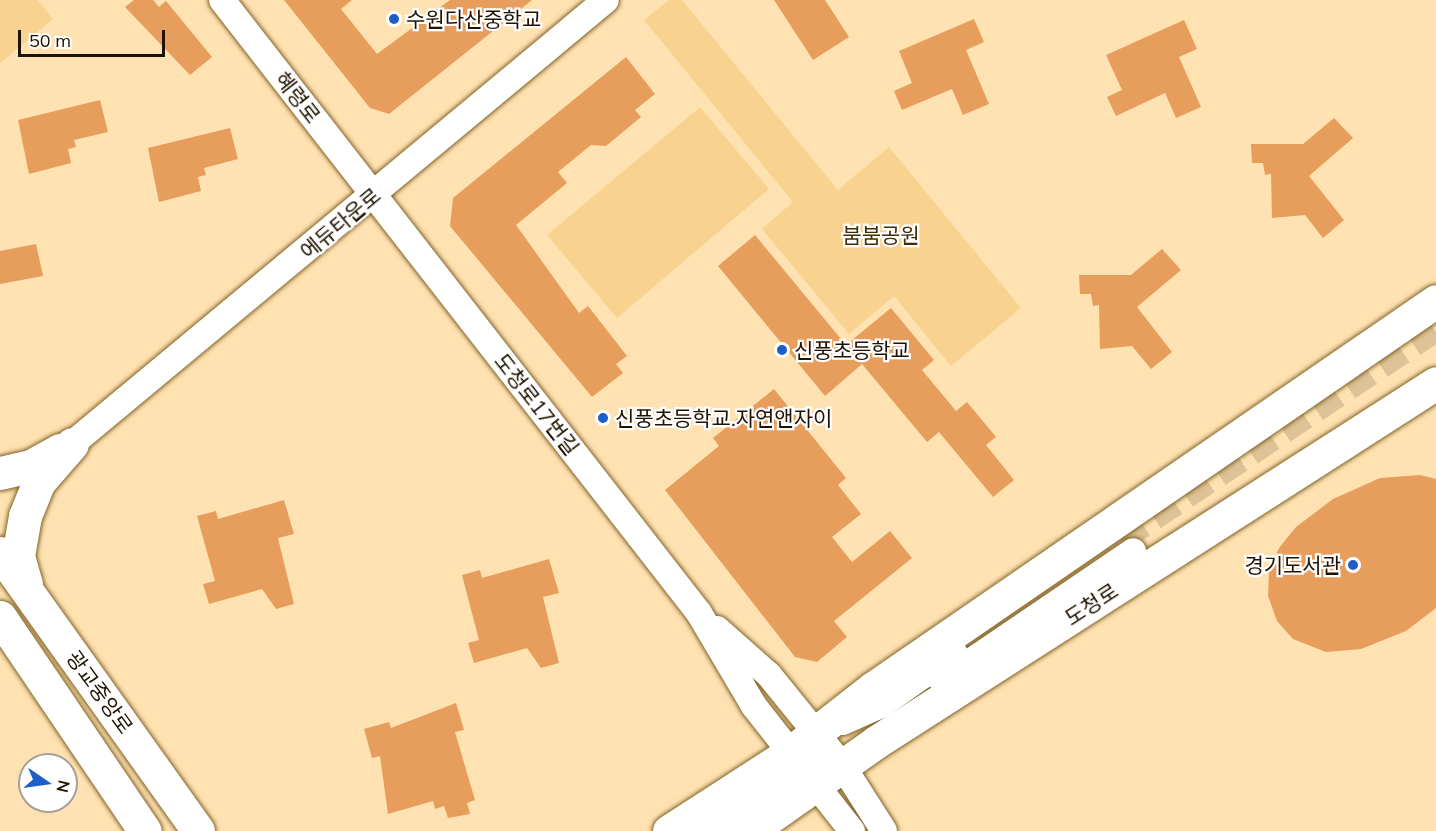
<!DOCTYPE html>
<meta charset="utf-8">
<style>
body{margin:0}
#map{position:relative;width:1436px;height:831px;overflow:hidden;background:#ffe2b2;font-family:Mulish,"Noto Sans KR",sans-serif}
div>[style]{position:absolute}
.green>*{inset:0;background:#f9d290}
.building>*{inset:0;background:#e79d5b}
.minor-tunnel>*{height:26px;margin-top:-13px;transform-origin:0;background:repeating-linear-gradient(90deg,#ddc397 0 26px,transparent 0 39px)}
.roads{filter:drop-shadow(0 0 2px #826327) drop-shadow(0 0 2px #826327)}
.minor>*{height:26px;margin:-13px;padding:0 13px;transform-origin:13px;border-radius:13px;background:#fff}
.major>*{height:33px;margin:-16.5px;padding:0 16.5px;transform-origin:16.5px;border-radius:16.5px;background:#fff}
.dots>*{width:16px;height:16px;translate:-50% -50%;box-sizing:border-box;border:3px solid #fff;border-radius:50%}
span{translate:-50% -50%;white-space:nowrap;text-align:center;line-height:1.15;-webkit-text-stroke:4.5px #fff;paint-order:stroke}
.poi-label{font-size:21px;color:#1f1200}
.left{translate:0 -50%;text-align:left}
.right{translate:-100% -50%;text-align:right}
.street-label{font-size:21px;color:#1f1200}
.park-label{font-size:21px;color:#422e06}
.north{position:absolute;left:18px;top:753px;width:60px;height:60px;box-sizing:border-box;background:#fff;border:2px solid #a5a099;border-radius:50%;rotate:103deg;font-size:16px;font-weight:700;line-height:24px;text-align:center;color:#1f1200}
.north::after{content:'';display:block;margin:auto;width:21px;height:27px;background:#1f5dc9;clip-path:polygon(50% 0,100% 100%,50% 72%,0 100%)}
.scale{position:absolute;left:18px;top:30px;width:147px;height:27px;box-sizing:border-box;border:3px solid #1f1200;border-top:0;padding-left:8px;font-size:18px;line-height:21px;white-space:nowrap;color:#1f1200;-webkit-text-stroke:4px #fff;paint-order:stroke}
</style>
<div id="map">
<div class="green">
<i style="clip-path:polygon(0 0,38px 0,53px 19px,0 63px)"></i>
<i style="clip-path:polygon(669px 0,682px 0,838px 190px,889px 147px,1021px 308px,951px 366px,894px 296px,849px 334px,762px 229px,793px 202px,644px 20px)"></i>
<i style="clip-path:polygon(700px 107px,769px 189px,617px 318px,547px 235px)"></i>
</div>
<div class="building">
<i style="clip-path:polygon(134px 0,153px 0,159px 7px,166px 1px,212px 57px,190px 75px,125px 7px)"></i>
<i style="clip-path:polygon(284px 0,352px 0,341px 9px,377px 54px,450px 0,532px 0,389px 114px,370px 108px)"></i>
<i style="clip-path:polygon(774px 0,825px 0,849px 37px,813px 60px)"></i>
<i style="clip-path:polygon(974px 19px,984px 42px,966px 50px,989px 104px,963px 115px,952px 89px,902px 110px,894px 91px,912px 83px,899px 51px)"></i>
<i style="clip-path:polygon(1184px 20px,1197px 49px,1179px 57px,1201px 107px,1176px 118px,1165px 93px,1116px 116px,1107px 97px,1122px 90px,1106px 55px)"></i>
<i style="clip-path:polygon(626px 57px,655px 94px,635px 110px,641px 117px,606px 146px,591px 145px,558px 172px,567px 183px,516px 225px,579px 313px,588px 306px,627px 356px,616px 364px,623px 373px,592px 397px,450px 226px,453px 198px)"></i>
<i style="clip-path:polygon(100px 100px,108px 132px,74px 140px,76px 147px,68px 149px,71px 163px,29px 174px,18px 120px)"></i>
<i style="clip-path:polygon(1334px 118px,1353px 138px,1309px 176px,1344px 220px,1323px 238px,1305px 215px,1272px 218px,1271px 174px,1265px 175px,1263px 163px,1252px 163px,1251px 144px,1303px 144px)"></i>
<i style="clip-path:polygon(230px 128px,238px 159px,204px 168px,206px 175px,198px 177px,201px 191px,159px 202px,148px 148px)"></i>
<i style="clip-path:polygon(755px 235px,846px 345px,891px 308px,934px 360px,922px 370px,956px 411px,967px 402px,996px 437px,986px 445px,1014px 480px,993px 497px,939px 432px,927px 442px,862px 364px,825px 396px,718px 266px)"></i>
<i style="clip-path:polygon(36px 244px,43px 276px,0 284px,0 251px)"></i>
<i style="clip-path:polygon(1162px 249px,1181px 270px,1137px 307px,1172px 352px,1151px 369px,1132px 346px,1100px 349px,1099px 305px,1093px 306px,1091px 294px,1080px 294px,1079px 275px,1131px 275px)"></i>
<i style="clip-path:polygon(774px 389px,846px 478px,838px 485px,861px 514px,832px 537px,852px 562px,890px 531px,912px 558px,834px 621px,847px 637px,817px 662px,795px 657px,665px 490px,719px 446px,713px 438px)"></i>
<i style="clip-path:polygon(1420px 475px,1436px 479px,1436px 608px,1406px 631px,1361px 649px,1326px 652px,1293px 639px,1277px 621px,1268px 596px,1269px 571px,1279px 548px,1296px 527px,1333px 499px,1380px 478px)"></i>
<i style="clip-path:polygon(284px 500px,294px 534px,278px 538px,294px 604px,276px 609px,262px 589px,209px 604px,203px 584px,215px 581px,197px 516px,216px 511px,218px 519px)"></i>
<i style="clip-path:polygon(549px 559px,559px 593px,543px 597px,559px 663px,541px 668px,527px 648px,474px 663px,468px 643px,479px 640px,462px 575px,480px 570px,482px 578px)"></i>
<i style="clip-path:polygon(456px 703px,464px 730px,455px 732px,475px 800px,467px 803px,470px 814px,448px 818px,444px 806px,435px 809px,433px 801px,388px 814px,380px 756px,372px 758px,364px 729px,389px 722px,391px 728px)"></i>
</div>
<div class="minor-tunnel">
<i style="left:1121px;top:539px;width:379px;rotate:-33.7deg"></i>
</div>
<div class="roads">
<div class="minor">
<i style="left:222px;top:0;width:777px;rotate:52.11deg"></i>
<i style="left:699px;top:613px;width:108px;rotate:59.4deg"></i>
<i style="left:754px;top:706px;width:159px;rotate:51.9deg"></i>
<i style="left:72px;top:444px;width:694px;rotate:-39.74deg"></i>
<i style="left:717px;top:629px;width:69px;rotate:41.5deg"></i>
<i style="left:769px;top:675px;width:116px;rotate:51deg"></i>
<i style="left:842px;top:765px;width:78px;rotate:57.5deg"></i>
<i style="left:942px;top:681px;width:231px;rotate:-34.2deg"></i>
<i style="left:843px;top:722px;width:42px;rotate:-24.1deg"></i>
<i style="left:881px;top:705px;width:90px;rotate:-35.1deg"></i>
<i style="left:710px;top:831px;width:125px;rotate:-32.3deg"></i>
</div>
<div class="major">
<i style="left:0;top:473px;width:32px;rotate:-13deg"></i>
<i style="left:31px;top:466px;width:33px;rotate:-29deg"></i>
<i style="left:0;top:553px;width:341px;rotate:54.5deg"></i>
<i style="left:26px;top:584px;width:29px;rotate:-106deg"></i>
<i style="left:18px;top:556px;width:41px;rotate:-80.1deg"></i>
<i style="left:25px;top:516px;width:37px;rotate:-68deg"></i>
<i style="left:39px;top:482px;width:50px;rotate:-49deg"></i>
<i style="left:0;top:617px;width:258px;rotate:55.9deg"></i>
<i style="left:669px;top:831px;width:144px;rotate:-32.8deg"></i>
<i style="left:790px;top:753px;width:105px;rotate:-38.1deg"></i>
<i style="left:873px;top:688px;width:683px;rotate:-34.5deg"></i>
<i style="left:750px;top:831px;width:154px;rotate:-35.2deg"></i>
<i style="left:876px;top:742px;width:665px;rotate:-32.66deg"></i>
</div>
</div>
<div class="dots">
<i style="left:394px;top:19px;background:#1f5dc9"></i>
<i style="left:782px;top:350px;background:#1f5dc9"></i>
<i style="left:603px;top:418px;background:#1f5dc9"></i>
<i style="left:1353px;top:565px;background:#1f5dc9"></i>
</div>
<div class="poi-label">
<span class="left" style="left:406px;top:19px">수원다산중학교</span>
<span class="left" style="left:794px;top:350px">신풍초등학교</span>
<span class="left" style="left:615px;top:418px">신풍초등학교.자연앤자이</span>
<span class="right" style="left:1341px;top:565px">경기도서관</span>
</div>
<div class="street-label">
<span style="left:298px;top:97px;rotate:52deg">혜령로</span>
<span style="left:340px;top:223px;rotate:-40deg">에듀타운로</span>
<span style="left:537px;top:404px;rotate:52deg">도청로17번길</span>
<span style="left:1091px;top:604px;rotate:-33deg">도청로</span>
<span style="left:100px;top:692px;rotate:54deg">광교중앙로</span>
</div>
<div class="park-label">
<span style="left:881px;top:235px">붐붐공원</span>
</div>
<div class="north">N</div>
<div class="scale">50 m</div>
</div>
